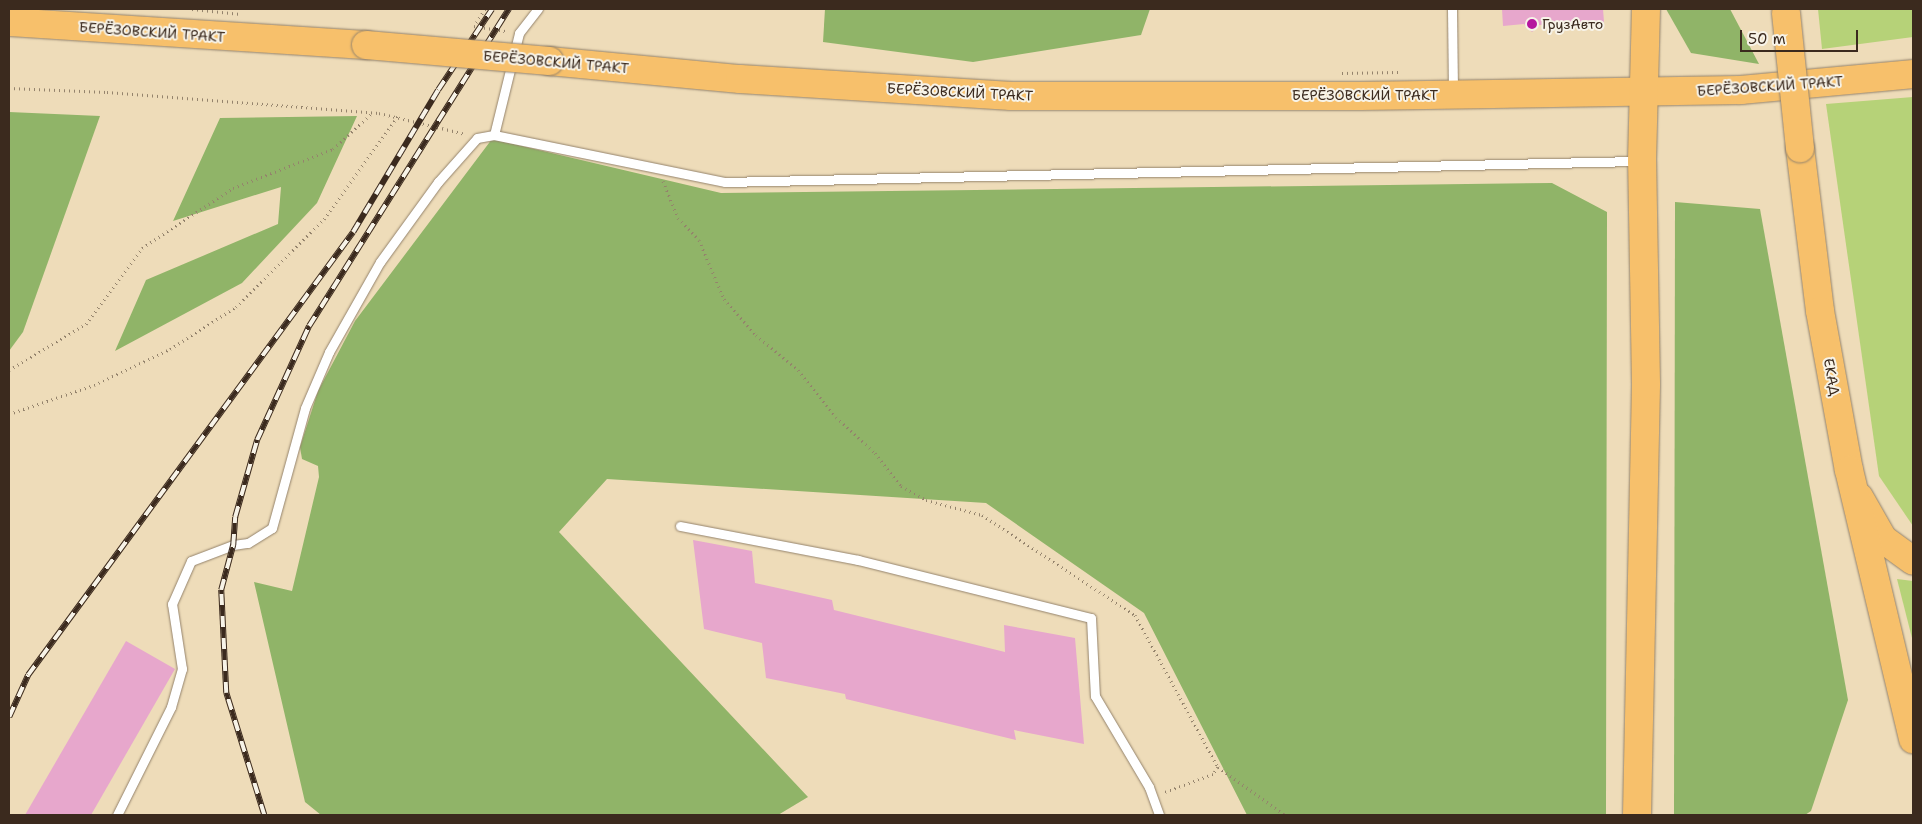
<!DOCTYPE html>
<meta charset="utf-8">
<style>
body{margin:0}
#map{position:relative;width:1922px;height:824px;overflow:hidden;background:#eedcb9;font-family:"Shantell Sans",sans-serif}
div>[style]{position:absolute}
.green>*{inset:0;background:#b6d278}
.forest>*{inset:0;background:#90b468}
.building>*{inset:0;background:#e7a7cc}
.path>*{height:3px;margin-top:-1.5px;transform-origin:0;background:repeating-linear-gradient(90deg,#94836c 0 1px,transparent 0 5px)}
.roads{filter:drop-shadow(0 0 1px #94836c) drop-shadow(0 0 1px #94836c)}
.lane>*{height:9px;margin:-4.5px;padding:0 4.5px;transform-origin:4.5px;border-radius:4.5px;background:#fff}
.primary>*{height:28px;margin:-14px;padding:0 14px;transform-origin:14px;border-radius:14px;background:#f7c06b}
.highway>*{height:28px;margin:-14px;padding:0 14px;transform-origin:14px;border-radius:14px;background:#f7c06b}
.rail>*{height:5.5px;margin-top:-2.75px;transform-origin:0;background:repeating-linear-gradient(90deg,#f7f3e8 0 11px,#3b2a1e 0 22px);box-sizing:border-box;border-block:1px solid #3b2a1e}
.bridges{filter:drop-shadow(0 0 1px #94836c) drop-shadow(0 0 1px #94836c)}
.primary-bridge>*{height:28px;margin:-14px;padding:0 14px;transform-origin:14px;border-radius:14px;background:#f7c06b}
.highway-bridge>*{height:28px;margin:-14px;padding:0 14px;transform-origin:14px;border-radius:14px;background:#f7c06b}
.dots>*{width:14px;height:14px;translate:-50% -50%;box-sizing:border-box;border:2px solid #f7f3e8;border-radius:50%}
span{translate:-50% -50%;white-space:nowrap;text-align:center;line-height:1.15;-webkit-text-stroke:4px #f7f3e8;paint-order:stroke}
.poi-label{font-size:14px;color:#3b2a1e}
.left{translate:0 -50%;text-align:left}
.street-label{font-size:14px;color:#3b2a1e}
.frame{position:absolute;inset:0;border:10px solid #3b2a1e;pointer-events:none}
.scale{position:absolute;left:1740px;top:30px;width:118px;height:22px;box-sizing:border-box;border:2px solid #3b2a1e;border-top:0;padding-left:6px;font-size:15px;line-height:18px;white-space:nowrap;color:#3b2a1e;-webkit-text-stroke:4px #f7f3e8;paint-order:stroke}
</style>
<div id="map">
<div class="green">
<i style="clip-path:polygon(1818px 9px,1913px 9px,1913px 37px,1822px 49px)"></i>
<i style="clip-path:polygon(1913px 97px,1913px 526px,1879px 476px,1826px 104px)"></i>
<i style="clip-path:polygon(1897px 579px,1913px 581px,1913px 642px)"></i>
</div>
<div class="forest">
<i style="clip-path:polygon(825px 9px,1150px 9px,1141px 35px,973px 62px,823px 42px)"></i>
<i style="clip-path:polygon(1666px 9px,1730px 9px,1759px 64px,1691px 53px)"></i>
<i style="clip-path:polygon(9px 112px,100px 116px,23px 332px,9px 351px)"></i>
<i style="clip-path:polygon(357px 116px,317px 203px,242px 283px,115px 351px,146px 280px,278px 224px,281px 187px,173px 221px,220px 118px)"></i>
<i style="clip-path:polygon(492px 139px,721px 193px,1552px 183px,1607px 212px,1606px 815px,1247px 815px,1144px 613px,986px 503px,607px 479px,559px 532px,808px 797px,778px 815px,321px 815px,305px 802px,254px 582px,292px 591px,319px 477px,318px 466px,302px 459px,300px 447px,318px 391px,355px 321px)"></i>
<i style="clip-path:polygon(1675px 202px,1760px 209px,1848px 700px,1811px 811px,1805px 815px,1674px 815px)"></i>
</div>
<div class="building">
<i style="clip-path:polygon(1502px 9px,1603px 9px,1604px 22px,1597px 27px,1585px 23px,1539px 25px,1532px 32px,1524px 24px,1503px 26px)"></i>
<i style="clip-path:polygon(693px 540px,752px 551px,755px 583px,832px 600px,834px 610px,1005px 652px,1004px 625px,1075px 638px,1084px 744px,1014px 730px,1016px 740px,846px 699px,845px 694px,766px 678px,762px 643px,704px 629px)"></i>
<i style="clip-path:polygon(126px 641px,175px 669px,91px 815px,25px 815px)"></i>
</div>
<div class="path">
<i style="left:192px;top:9px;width:49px;rotate:5.8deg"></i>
<i style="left:485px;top:9px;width:20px;rotate:123deg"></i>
<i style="left:474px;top:26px;width:33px;rotate:9deg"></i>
<i style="left:1342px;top:73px;width:56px;rotate:-1deg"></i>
<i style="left:9px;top:88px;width:98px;rotate:2.3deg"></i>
<i style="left:107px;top:92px;width:273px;rotate:4.4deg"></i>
<i style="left:379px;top:113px;width:89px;rotate:13.7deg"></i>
<i style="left:663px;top:181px;width:40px;rotate:68deg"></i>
<i style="left:678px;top:218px;width:30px;rotate:46deg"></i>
<i style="left:699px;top:240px;width:64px;rotate:67deg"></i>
<i style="left:724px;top:299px;width:48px;rotate:48.4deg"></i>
<i style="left:756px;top:335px;width:55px;rotate:39.8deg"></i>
<i style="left:798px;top:370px;width:60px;rotate:51deg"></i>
<i style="left:836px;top:417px;width:53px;rotate:42.7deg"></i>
<i style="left:875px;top:453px;width:42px;rotate:51.8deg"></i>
<i style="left:901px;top:486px;width:29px;rotate:29deg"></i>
<i style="left:926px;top:500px;width:58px;rotate:15deg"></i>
<i style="left:982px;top:515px;width:183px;rotate:33.2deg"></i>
<i style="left:1135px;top:615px;width:173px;rotate:61.4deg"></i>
<i style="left:1218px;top:767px;width:9px;rotate:126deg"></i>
<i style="left:1213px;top:774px;width:54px;rotate:159.6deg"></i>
<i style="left:9px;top:370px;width:90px;rotate:-30.9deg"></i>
<i style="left:86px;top:324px;width:94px;rotate:-53.6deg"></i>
<i style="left:142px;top:248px;width:109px;rotate:-33.4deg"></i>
<i style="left:233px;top:188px;width:107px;rotate:-21.3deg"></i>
<i style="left:333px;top:149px;width:53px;rotate:-42.7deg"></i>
<i style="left:9px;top:414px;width:90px;rotate:-18.8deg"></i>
<i style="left:94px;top:385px;width:84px;rotate:-25.3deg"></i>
<i style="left:170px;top:349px;width:78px;rotate:-32.5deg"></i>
<i style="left:236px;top:307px;width:124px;rotate:-45deg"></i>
<i style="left:324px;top:219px;width:127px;rotate:-54.3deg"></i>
<i style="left:1218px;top:767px;width:82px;rotate:35.6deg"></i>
</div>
<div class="roads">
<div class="lane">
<i style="left:1452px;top:9px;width:83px;rotate:89.3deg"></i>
<i style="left:494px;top:135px;width:105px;rotate:-76.2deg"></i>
<i style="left:519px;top:33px;width:31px;rotate:-52deg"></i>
<i style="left:680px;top:526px;width:181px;rotate:10.8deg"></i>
<i style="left:858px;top:560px;width:240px;rotate:14deg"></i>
<i style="left:1091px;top:618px;width:78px;rotate:87.1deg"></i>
<i style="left:1095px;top:696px;width:106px;rotate:59.3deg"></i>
<i style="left:1149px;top:787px;width:30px;rotate:70deg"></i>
<i style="left:117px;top:815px;width:121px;rotate:-63.4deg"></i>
<i style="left:171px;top:707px;width:40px;rotate:-74deg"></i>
<i style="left:182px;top:669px;width:66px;rotate:-98.7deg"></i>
<i style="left:172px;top:604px;width:47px;rotate:-66.2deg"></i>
<i style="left:191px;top:561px;width:45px;rotate:-20.9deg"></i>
<i style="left:233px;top:545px;width:15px;rotate:-8deg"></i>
<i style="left:248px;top:543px;width:28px;rotate:-32deg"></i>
<i style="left:272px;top:528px;width:124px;rotate:-74.6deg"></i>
<i style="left:305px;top:408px;width:61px;rotate:-66.8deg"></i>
<i style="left:329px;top:352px;width:103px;rotate:-60.5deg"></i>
<i style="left:380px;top:262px;width:99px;rotate:-54.1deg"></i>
<i style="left:438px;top:182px;width:59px;rotate:-48.4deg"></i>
<i style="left:477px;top:138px;width:17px;rotate:-10deg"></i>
<i style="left:494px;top:135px;width:236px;rotate:11.5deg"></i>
<i style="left:725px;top:182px;width:913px;rotate:-1.32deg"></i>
</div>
<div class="primary">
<i style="left:9px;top:22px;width:358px;rotate:3.7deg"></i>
<i style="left:549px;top:61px;width:192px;rotate:5.4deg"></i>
<i style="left:740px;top:79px;width:272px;rotate:3.6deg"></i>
<i style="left:1011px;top:96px;width:349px"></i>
<i style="left:1360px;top:96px;width:381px;rotate:-0.9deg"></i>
<i style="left:1741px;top:90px;width:173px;rotate:-5.3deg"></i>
<i style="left:1859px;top:497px;width:48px;rotate:60.3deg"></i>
<i style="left:1883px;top:539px;width:37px;rotate:36deg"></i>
<i style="left:1637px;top:815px;width:431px;rotate:-88.8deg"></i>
<i style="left:1646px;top:384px;width:223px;rotate:-91deg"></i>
<i style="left:1642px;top:161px;width:152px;rotate:-88.5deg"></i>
</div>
<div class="highway">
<i style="left:1800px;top:148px;width:164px;rotate:83deg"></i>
<i style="left:1820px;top:311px;width:162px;rotate:79.7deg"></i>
<i style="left:1849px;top:470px;width:277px;rotate:76.6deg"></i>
</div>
</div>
<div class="rail">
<i style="left:9px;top:717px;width:46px;rotate:-65.7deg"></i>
<i style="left:28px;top:675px;width:549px;rotate:-53.73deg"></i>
<i style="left:353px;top:232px;width:165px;rotate:-59.1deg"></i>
<i style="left:438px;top:90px;width:97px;rotate:-56.3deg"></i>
<i style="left:264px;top:815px;width:128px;rotate:-107.3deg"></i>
<i style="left:226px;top:693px;width:103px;rotate:-92.8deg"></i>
<i style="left:221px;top:590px;width:47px;rotate:-75.1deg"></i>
<i style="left:233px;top:545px;width:28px;rotate:-86deg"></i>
<i style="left:235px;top:517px;width:80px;rotate:-74.1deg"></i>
<i style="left:257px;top:440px;width:125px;rotate:-65.5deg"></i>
<i style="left:309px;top:326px;width:375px;rotate:-57.8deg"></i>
</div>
<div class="bridges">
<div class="primary-bridge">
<i style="left:366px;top:45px;width:184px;rotate:5deg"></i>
</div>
<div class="highway-bridge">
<i style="left:1786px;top:13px;width:136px;rotate:84.1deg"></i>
</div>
</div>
<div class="dots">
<i style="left:1532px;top:24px;background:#b5179e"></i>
</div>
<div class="poi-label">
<span class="left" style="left:1542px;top:24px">ГрузАвто</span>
</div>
<div class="street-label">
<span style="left:152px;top:32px;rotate:4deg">БЕРЁЗОВСКИЙ ТРАКТ</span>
<span style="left:556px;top:62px;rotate:5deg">БЕРЁЗОВСКИЙ ТРАКТ</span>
<span style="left:1770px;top:86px;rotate:-4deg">БЕРЁЗОВСКИЙ ТРАКТ</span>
<span style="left:960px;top:92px;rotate:3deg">БЕРЁЗОВСКИЙ ТРАКТ</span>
<span style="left:1365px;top:95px">БЕРЁЗОВСКИЙ ТРАКТ</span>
<span style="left:1832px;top:377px;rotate:80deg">ЕКАД</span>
</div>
<div class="frame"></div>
<div class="scale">50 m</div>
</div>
